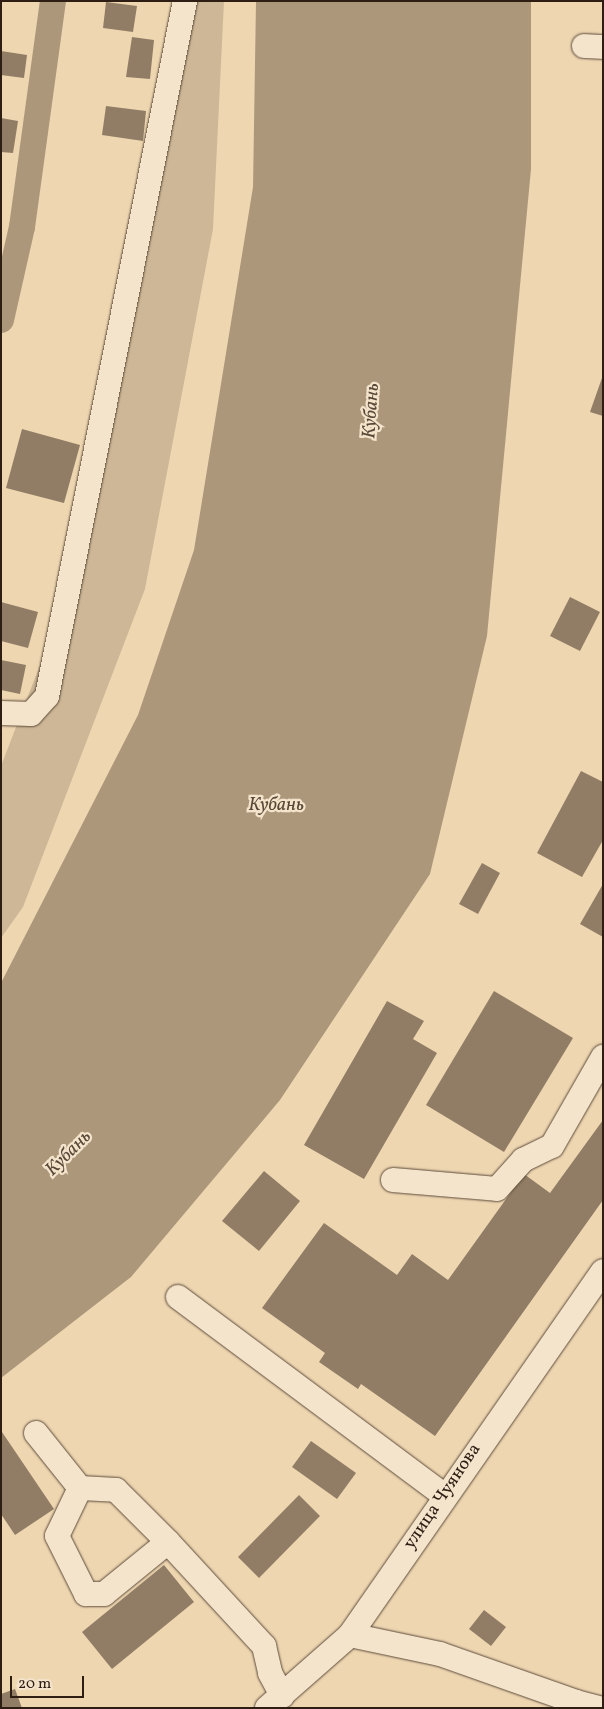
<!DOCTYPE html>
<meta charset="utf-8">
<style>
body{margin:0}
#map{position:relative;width:604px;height:1709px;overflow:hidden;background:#eed6b1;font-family:Vollkorn,serif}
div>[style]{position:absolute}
.green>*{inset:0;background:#cdb796}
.water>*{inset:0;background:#ac977b}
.canal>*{height:26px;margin:-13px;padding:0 13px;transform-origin:13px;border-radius:13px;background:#ac977b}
.building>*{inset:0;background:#917d65}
.roads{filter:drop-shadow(0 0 1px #5d4b3a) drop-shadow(0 0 1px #5d4b3a)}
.minor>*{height:24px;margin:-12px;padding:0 12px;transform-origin:12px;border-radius:12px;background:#f4e4cc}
span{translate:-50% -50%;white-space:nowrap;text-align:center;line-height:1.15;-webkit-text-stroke:4.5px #f4e4cc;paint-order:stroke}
.street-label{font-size:18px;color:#2d1d13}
.water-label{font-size:19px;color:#594837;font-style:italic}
.frame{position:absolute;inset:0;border:2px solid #2d1d13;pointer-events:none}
.scale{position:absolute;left:10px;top:1676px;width:74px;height:22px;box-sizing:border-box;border:2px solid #2d1d13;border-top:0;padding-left:6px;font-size:15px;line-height:18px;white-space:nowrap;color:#2d1d13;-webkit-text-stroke:4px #f4e4cc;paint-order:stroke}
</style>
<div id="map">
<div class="green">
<i style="clip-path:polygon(187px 1px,224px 1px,213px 229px,145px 589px,23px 907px,1px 938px,1px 766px,62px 608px)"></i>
</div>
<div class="water">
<i style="clip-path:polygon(256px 1px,531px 1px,531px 169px,487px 636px,430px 874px,280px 1100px,131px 1277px,1px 1378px,1px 983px,138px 715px,194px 550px,253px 187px)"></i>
</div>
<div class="canal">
<i style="left:1px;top:320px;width:95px;rotate:-77.3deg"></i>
<i style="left:22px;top:227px;width:228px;rotate:-82.2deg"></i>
</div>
<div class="building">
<i style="clip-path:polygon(106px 2px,137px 6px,133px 32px,103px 28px)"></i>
<i style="clip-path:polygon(132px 37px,154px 40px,150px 79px,126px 77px)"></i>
<i style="clip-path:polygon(1px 51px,27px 55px,24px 78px,1px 75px)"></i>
<i style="clip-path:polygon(106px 106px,146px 111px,143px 141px,102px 135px)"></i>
<i style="clip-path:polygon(1px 118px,18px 121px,13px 153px,1px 152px)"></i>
<i style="clip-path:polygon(603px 375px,603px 416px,590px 412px)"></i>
<i style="clip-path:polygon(22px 429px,80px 445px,64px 503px,6px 488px)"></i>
<i style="clip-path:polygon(570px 597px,600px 612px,580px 651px,550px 636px)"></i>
<i style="clip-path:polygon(1px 602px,38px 612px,28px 648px,1px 641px)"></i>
<i style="clip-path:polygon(1px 660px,26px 665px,20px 694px,1px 690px)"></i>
<i style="clip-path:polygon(581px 771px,603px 782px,603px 840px,582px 877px,537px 853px)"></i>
<i style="clip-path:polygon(482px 863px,500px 873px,478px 914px,459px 904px)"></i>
<i style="clip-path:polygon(603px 884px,603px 937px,580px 924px)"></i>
<i style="clip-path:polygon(494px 991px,573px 1038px,504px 1152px,426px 1105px)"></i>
<i style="clip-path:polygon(387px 1001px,424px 1021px,413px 1039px,437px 1053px,364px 1179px,304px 1145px)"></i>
<i style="clip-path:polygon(603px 1120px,603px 1200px,435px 1436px,361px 1384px,358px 1389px,319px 1362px,325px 1353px,262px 1308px,324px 1223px,397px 1275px,412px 1254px,448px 1280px,524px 1174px,550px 1193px)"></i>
<i style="clip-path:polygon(264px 1171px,300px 1201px,259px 1251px,222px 1221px)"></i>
<i style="clip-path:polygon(2px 1432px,54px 1509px,15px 1535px,1px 1514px)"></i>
<i style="clip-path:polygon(311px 1441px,356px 1473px,337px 1499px,292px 1467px)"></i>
<i style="clip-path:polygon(299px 1495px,320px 1516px,259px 1578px,238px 1557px)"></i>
<i style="clip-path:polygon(164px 1565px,194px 1602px,112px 1669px,82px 1632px)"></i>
<i style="clip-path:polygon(484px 1610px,506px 1627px,491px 1646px,469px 1629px)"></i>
<i style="clip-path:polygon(15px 1689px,22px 1708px,1px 1708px,1px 1694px)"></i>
</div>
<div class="roads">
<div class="minor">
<i style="left:584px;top:46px;width:19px;rotate:3deg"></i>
<i style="left:1px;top:713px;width:30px;rotate:2deg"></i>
<i style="left:31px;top:714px;width:24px;rotate:-48deg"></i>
<i style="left:47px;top:696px;width:709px;rotate:-78.77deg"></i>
<i style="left:393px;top:1180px;width:104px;rotate:4.9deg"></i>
<i style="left:497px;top:1189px;width:39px;rotate:-48deg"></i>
<i style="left:523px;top:1160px;width:32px;rotate:-26deg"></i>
<i style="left:552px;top:1146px;width:103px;rotate:-60.2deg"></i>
<i style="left:178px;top:1297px;width:332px;rotate:36.7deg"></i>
<i style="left:36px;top:1433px;width:70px;rotate:51.3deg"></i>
<i style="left:80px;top:1488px;width:36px;rotate:3deg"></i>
<i style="left:116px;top:1490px;width:74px;rotate:45deg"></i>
<i style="left:168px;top:1542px;width:142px;rotate:47.3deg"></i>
<i style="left:264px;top:1646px;width:28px;rotate:77deg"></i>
<i style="left:270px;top:1673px;width:26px;rotate:62deg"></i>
<i style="left:80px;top:1488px;width:53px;rotate:115.6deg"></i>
<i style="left:57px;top:1536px;width:65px;rotate:63.4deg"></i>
<i style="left:86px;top:1594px;width:18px"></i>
<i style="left:104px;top:1594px;width:82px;rotate:-39.1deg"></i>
<i style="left:350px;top:1635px;width:92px;rotate:11.9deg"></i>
<i style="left:440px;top:1654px;width:144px;rotate:19.4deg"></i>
<i style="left:576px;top:1702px;width:6px;rotate:81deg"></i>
<i style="left:576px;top:1702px;width:24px;rotate:15deg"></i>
<i style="left:267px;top:1708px;width:111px;rotate:-41.3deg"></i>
<i style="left:350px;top:1635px;width:443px;rotate:-55.2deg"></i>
</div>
</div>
<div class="street-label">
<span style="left:443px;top:1497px;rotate:-56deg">улица Чуянова</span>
</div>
<div class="water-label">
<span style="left:372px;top:411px;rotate:-86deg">Кубань</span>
<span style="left:276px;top:806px">Кубань</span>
<span style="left:69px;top:1154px;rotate:-45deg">Кубань</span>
</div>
<div class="frame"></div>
<div class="scale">20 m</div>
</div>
